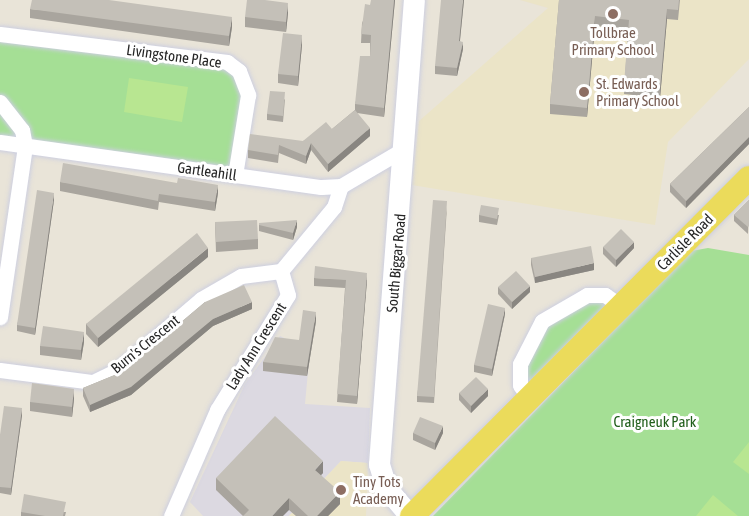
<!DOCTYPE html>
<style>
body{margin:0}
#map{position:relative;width:749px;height:516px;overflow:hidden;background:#e9e4d8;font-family:"Asap Condensed",sans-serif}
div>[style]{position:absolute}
.industrial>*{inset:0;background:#dcd9e1}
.education>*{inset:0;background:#ebe4c7}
.green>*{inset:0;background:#a5df95}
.pitch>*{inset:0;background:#b8e691}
.roads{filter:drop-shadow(0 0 2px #cdcfe0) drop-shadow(0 0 2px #cdcfe0)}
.street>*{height:15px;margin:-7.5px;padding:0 7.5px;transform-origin:7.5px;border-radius:7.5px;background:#fff}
.secondary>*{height:21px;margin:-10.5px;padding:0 10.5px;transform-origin:10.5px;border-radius:10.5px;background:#fff}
.primary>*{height:24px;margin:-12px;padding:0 12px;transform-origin:12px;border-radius:12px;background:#ebdb5b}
.wall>*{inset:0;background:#a9a59e}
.shaded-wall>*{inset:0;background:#898681}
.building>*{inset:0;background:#c4c0b8}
.dots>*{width:16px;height:16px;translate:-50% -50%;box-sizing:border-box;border:3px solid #fff;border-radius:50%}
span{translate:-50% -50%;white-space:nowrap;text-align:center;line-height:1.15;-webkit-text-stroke:6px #fff;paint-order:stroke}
.education-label{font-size:15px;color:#785e54}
.left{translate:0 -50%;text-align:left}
.street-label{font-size:15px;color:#262626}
.park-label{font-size:15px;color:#215f1b}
</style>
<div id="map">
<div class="industrial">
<i style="clip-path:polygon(280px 336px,310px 350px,305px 404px,370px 408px,368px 463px,341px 461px,289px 516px,203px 516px,190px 502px,245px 384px)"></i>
</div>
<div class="education">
<i style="clip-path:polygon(520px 0,749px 0,749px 59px,668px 142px,655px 225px,412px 185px,419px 121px,548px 8px)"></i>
<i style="clip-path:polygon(341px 461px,368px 463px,366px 516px,289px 516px)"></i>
</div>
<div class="green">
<i style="clip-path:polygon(0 36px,225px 64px,237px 73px,245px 96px,231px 167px,0 136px)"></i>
<i style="clip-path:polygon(708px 248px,749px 255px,749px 516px,433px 516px,691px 251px)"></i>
<i style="clip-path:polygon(587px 301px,609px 302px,528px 384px,524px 370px,547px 323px)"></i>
</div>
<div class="pitch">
<i style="clip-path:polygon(129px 78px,188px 87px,182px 122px,124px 112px)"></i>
<i style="clip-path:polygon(749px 442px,749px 474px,733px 462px)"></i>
<i style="clip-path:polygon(713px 495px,738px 516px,696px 516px)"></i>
</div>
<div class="roads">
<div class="street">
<i style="left:0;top:34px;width:229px;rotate:7deg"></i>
<i style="left:227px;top:62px;width:15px;rotate:37deg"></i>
<i style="left:239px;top:71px;width:26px;rotate:69deg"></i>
<i style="left:248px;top:95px;width:81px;rotate:99.2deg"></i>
<i style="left:0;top:102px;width:36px;rotate:52deg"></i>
<i style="left:22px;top:130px;width:16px;rotate:79deg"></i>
<i style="left:25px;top:146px;width:173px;rotate:98.3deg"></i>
<i style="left:0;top:142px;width:324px;rotate:8deg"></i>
<i style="left:321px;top:187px;width:20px;rotate:-3deg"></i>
<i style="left:341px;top:186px;width:73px;rotate:-30.4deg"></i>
<i style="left:0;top:370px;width:94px;rotate:7.4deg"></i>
<i style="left:93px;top:382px;width:28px;rotate:-26deg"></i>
<i style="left:118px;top:370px;width:109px;rotate:-40.5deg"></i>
<i style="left:201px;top:299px;width:46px;rotate:-29.9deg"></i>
<i style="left:241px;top:276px;width:40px;rotate:-7.1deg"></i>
<i style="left:530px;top:399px;width:17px;rotate:-126deg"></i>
<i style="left:520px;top:385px;width:21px;rotate:-90deg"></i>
<i style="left:520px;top:364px;width:48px;rotate:-62.9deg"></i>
<i style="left:542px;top:321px;width:52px;rotate:-30deg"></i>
<i style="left:587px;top:295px;width:18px"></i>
<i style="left:605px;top:295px;width:19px;rotate:35deg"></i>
<i style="left:171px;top:516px;width:116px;rotate:-66.5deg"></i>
<i style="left:217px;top:410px;width:135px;rotate:-58.3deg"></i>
<i style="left:288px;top:295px;width:25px;rotate:-106deg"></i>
<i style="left:281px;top:271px;width:83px;rotate:-50.4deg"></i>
<i style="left:334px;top:207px;width:22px;rotate:-72deg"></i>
</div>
<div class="secondary">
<i style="left:410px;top:516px;width:38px;rotate:-130deg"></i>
<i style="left:386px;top:487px;width:24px;rotate:-107deg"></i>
<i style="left:379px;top:464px;width:465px;rotate:-85.7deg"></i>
</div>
<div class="primary">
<i style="left:412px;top:516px;width:477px;rotate:-45.1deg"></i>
</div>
</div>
<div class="wall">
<i style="clip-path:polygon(395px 0,384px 117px,357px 113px,370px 136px,328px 172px,311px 150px,306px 164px,279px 153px,278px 163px,248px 158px,248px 150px,303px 141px,332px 129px,355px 110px,355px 104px,370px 56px,370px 43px,361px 43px,362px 23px,370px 5px)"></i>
<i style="clip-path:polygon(464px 0,460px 41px,463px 49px,457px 76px,435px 74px,435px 66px)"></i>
<i style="clip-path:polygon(559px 0,680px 0,678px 20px,667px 19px,660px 98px,624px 94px,628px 29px,595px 26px,587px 117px,550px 114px,550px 104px)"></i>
<i style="clip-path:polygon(30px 9px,232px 27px,229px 46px,30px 18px)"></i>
<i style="clip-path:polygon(288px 13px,286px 32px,245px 27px,245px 17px)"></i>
<i style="clip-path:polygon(302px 45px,298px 86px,278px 83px,278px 74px)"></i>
<i style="clip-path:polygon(285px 99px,283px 122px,267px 120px,267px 114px)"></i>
<i style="clip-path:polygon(749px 107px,749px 144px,686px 208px,670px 192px,670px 184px)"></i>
<i style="clip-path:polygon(60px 182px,218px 193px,215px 211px,159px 202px,158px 210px,60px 191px)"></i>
<i style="clip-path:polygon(54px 200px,35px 335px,17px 331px,17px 325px)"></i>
<i style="clip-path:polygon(749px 200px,748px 234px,734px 221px,734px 215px)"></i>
<i style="clip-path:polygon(447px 207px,434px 403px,417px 402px,417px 396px)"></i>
<i style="clip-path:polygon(479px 215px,499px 215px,497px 225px,479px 222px)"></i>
<i style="clip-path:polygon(215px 222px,258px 239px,258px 249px,216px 252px)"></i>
<i style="clip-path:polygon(259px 223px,297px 227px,293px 240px,259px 231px)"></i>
<i style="clip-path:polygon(603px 247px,634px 248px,616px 267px,603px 254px)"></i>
<i style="clip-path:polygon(208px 257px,98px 347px,86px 334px,86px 324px)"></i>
<i style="clip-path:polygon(531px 258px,594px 270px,535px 283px,531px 265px)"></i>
<i style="clip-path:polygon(314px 278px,367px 280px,357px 404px,337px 402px,345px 288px,314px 286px)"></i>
<i style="clip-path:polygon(498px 287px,530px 292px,512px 309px,498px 294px)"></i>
<i style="clip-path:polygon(205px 302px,252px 309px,213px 326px,131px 395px,90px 412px,83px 396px,83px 388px,122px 372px)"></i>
<i style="clip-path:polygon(505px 314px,492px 376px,474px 372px,474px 365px)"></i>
<i style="clip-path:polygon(316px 321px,307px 376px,263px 371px,263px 362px,299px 340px)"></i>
<i style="clip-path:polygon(84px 342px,81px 360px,40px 355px,40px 346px)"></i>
<i style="clip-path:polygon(459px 393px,488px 396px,471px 413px,459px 400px)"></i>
<i style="clip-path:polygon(74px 399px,72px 417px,30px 411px,30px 402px)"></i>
<i style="clip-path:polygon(22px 415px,11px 495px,0 493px,0 435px)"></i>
<i style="clip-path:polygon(413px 433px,443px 433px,435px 450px,413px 440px)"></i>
<i style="clip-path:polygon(323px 473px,321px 475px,340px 504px,328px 516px,296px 516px,289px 510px,243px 516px,216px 490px,216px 478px)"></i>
<i style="clip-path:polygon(21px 512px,66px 512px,65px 516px,21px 516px)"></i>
</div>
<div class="shaded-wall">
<i style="clip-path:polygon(394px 0,395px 0,384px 117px,384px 108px)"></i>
<i style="clip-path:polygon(463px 0,464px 0,459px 49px,459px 41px)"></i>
<i style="clip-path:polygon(288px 3px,288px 13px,286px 32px,286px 22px)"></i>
<i style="clip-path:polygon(667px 9px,667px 19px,660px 98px,660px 88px)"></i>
<i style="clip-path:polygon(595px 16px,595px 26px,587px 117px,587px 108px)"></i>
<i style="clip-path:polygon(232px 17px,232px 27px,229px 46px,229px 36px)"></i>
<i style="clip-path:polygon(302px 35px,302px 45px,298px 86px,298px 76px)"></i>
<i style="clip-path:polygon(463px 42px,463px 49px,457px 76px,457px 68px)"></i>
<i style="clip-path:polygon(370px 128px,370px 136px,328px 172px,328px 164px)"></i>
<i style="clip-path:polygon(749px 137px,749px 144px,686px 208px,686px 201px)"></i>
<i style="clip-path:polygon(311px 143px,311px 150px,306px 164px,306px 156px)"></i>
<i style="clip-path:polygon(218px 185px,218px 193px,215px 211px,215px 202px)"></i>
<i style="clip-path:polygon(54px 193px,54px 200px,35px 335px,35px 328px)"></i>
<i style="clip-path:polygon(297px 220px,297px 227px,293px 240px,293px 233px)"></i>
<i style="clip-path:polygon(634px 242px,634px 248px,616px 267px,616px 260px)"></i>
<i style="clip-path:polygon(208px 248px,208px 257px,98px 347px,98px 338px)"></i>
<i style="clip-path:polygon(594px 263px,594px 270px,535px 283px,535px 277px)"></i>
<i style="clip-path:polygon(367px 273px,367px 280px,357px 404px,357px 396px)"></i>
<i style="clip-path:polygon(530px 286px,530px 292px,512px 309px,512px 302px)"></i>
<i style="clip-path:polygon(252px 302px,252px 309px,213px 326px,131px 395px,90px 412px,90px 405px,213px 319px)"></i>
<i style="clip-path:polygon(505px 308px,505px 314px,492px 376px,492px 369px)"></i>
<i style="clip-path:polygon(316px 312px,316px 321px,307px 376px,307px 367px)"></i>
<i style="clip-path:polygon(84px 332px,84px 342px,81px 360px,81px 350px)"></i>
<i style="clip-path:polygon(74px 389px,74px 399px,72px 417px,72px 407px)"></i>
<i style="clip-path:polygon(488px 389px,488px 396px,471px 413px,471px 406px)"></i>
<i style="clip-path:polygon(22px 408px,22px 415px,11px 495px,11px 488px)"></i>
<i style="clip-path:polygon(443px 426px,443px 433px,435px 450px,435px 443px)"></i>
<i style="clip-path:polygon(323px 461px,323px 473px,315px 481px,315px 470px)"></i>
<i style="clip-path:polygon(340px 492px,340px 504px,328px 516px,317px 516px)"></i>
<i style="clip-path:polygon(289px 498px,289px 510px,283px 516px,272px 516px)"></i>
</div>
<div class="building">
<i style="clip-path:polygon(32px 0,109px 0,232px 17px,229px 36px,30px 9px)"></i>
<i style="clip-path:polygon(247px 0,265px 0,288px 3px,286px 22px,245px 17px)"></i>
<i style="clip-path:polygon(371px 0,394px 0,384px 108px,355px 104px,360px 56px,370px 56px,371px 35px,361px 34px,365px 4px,370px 5px)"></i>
<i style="clip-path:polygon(441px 0,463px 0,459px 41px,463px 42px,457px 68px,435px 66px)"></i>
<i style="clip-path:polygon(559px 0,679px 0,678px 10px,667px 9px,660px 88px,624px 84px,629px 20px,595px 16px,587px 108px,550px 104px)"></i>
<i style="clip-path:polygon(283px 33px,302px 35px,298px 76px,278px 74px)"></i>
<i style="clip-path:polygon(270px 91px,285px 92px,283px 116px,267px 114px)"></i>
<i style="clip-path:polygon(749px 107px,749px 137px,686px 201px,670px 184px)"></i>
<i style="clip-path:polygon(355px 110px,370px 128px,328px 164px,311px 143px,306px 156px,279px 145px,278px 155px,248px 150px,250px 134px,303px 141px,326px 122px,332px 129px)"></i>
<i style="clip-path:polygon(63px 163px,177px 183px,178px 178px,218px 185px,215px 202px,159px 194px,158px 201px,60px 182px)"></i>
<i style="clip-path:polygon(37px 190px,54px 193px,35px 328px,17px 325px)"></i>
<i style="clip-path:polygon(433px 200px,447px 201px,434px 397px,417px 396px)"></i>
<i style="clip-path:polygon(749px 200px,749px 226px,748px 227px,734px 215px)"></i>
<i style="clip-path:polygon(481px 205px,499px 208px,497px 219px,479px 215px)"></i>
<i style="clip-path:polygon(257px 220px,258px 239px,216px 242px,215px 222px)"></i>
<i style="clip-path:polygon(297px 220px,293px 233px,259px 225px,259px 223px)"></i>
<i style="clip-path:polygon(621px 229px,634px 242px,616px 260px,603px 247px)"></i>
<i style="clip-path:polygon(197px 233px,208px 248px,98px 338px,86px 324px)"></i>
<i style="clip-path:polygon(591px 246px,594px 263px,535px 277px,531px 258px)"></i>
<i style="clip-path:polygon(315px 266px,367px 273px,357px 396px,337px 394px,346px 280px,314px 278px)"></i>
<i style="clip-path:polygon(516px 271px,530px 286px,512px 302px,498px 287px)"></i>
<i style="clip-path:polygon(244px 285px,252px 302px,213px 319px,131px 387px,90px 405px,83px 388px,122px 372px,205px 302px)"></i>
<i style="clip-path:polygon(488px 304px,505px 308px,492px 369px,474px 365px)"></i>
<i style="clip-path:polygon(303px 310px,316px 312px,307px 367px,263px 362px,275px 337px,299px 340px)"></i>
<i style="clip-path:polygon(43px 326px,84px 332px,81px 350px,40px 346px)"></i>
<i style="clip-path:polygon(476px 377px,488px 389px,471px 406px,459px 393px)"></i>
<i style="clip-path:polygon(32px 383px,74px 389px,72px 407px,30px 402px)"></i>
<i style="clip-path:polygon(4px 406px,22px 408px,11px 488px,0 487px,0 435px)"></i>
<i style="clip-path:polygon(275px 416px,323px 461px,315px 470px,340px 492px,317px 516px,308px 516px,289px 498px,272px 516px,243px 516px,249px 510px,216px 478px)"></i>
<i style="clip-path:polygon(420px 417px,443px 426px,435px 443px,413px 433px)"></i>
<i style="clip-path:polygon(24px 494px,66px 502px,63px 516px,45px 516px,21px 512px)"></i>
</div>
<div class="dots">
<i style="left:613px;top:14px;background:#8d6e63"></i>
<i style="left:584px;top:92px;background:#8d6e63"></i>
<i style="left:341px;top:490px;background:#8d6e63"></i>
</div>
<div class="education-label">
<span style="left:613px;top:41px">Tollbrae<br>Primary School</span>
<span class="left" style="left:596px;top:92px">St. Edwards<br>Primary School</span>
<span class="left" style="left:353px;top:490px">Tiny Tots<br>Academy</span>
</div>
<div class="street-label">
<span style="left:174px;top:56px;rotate:8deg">Livingstone Place</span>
<span style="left:207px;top:171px;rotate:8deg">Gartleahill</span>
<span style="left:685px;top:242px;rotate:-45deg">Carlisle Road</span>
<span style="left:396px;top:263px;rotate:-85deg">South Biggar Road</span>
<span style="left:145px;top:344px;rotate:-39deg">Burn's Crescent</span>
<span style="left:256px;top:346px;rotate:-58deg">Lady Ann Crescent</span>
</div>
<div class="park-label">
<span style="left:655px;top:422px">Craigneuk Park</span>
</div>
</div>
